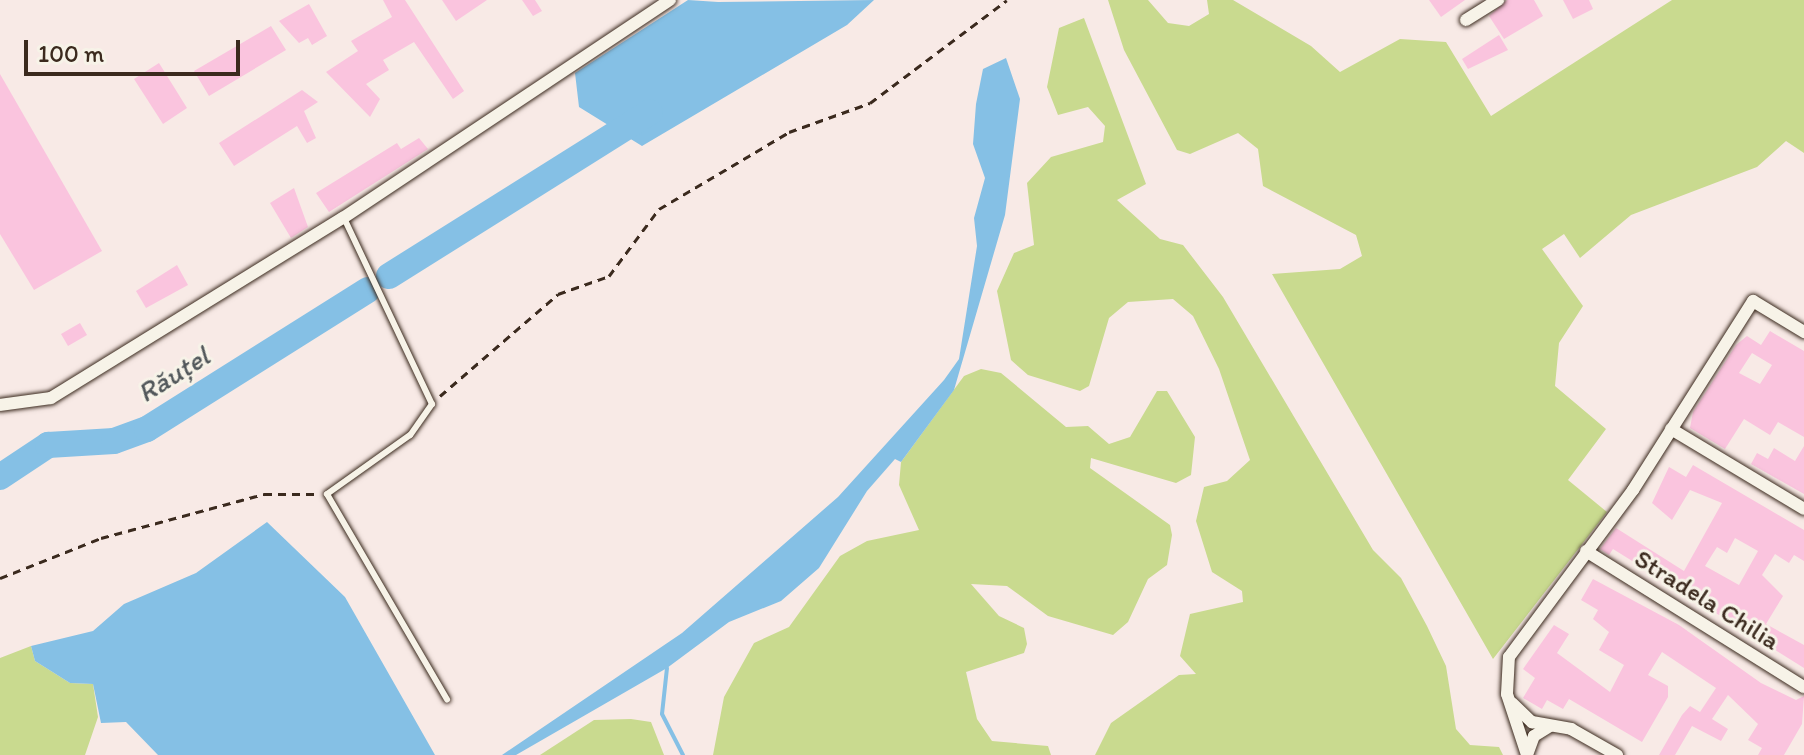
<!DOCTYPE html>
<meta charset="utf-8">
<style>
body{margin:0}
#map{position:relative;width:1804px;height:755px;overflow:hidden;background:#f8eae6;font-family:Itim,sans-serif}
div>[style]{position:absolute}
.green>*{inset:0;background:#c9da8f}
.water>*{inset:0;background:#85c0e5}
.stream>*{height:4px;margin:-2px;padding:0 2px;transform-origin:2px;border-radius:2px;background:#85c0e5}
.river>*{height:26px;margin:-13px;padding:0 13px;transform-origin:13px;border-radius:13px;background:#85c0e5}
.building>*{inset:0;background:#fac4de}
.path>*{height:3px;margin-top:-1.5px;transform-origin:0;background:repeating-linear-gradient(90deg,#3b2a1e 0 8px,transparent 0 14px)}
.roads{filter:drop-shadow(0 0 2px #3b2a1e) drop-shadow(0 0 2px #3b2a1e)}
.lane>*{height:6px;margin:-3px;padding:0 3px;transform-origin:3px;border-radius:3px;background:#f7f3e8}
.street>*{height:12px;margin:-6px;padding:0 6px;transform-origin:6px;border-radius:6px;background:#f7f3e8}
span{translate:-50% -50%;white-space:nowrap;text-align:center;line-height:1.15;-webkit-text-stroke:6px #f7f3e8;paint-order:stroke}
.street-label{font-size:26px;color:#3b2a1e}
.water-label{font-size:28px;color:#51575a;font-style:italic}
.scale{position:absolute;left:24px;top:40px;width:216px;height:36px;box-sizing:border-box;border:4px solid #3b2a1e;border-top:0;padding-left:10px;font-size:24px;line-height:28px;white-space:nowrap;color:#3b2a1e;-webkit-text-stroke:6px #f7f3e8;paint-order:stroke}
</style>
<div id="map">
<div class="green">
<i style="clip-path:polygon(1108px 0,1148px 0,1168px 23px,1189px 26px,1209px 14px,1207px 0,1233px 0,1311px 46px,1340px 72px,1400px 39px,1446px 42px,1491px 116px,1672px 0,1804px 0,1804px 153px,1786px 141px,1757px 167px,1631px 215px,1580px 258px,1564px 234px,1542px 249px,1583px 306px,1559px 343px,1555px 386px,1606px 429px,1568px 480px,1607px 512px,1493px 659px,1272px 274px,1340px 269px,1362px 256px,1356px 235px,1263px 186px,1258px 149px,1238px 133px,1190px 154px,1177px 150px,1124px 50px)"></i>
<i style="clip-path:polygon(1084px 18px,1146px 184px,1117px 200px,1160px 239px,1183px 245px,1223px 297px,1373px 550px,1401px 578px,1427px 626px,1446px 666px,1456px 729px,1470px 745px,1499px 747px,1503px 755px,1095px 755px,1111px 723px,1179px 675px,1196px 674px,1180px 656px,1190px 614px,1243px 602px,1242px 591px,1212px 572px,1196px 521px,1204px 487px,1227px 481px,1250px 460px,1219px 369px,1193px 316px,1173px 299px,1128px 302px,1109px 318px,1089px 386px,1080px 391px,1028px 375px,1011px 360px,997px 291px,1014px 253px,1034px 245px,1027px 183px,1051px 157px,1103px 142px,1105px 126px,1088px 107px,1058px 115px,1047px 87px,1059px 28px)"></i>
<i style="clip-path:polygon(981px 369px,1001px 373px,1066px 427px,1088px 426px,1109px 444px,1130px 437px,1157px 391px,1167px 391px,1195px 437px,1191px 475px,1176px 483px,1091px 458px,1090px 468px,1170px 525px,1172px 535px,1167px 565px,1148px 579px,1128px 622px,1113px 635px,1048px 616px,1007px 586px,971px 584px,999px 616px,1024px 628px,1027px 644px,1024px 653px,966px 672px,977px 719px,992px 741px,1048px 746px,1051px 755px,713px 755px,724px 697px,754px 643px,789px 627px,840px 556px,867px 541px,919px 530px,899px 485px,901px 462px,964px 376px)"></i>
<i style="clip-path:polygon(31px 646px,35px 661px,70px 683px,93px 684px,98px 717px,85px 755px,0 755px,0 658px)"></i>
<i style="clip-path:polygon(631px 719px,651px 722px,664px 755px,540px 755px,594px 720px)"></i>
</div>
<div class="water">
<i style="clip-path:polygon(688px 0,718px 2px,874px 0,847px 25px,642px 146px,579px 107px,575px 73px)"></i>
<i style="clip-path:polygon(1006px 58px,1020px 99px,1005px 215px,954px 390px,901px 462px,895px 459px,867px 491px,819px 568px,781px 601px,729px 622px,667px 668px,516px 755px,502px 755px,682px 633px,838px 497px,944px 380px,959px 359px,977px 246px,974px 218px,985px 178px,973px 144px,976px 104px,983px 69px)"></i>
<i style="clip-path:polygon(267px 522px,345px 597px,435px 755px,158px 755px,126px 722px,101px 723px,93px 684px,70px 683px,35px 661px,31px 646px,93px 631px,124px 604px,196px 573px)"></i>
</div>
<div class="stream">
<i style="left:667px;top:668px;width:46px;rotate:96.2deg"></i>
<i style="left:662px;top:714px;width:46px;rotate:62.9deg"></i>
</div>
<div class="river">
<i style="left:389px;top:276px;width:308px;rotate:-32.1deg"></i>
<i style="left:0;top:477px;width:58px;rotate:-33.7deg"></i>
<i style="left:48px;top:445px;width:66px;rotate:-3.5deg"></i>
<i style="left:114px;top:441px;width:35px;rotate:-20deg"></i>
<i style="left:147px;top:429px;width:261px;rotate:-32.2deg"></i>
</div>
<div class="building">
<i style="clip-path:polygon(383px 0,405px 0,464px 91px,453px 99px,414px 42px,383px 60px,389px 70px,366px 84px,380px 99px,370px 117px,326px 72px,358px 51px,351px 41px,392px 17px)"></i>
<i style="clip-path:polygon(442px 0,487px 0,456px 21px)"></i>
<i style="clip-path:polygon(522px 0,535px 0,542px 11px,533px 16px)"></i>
<i style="clip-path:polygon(1429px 0,1465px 0,1441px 17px)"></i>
<i style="clip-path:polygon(1507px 0,1534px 0,1543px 16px,1504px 39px,1489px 16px)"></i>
<i style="clip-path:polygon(1563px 0,1589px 0,1593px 9px,1573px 19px)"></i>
<i style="clip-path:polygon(309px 4px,327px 36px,312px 45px,308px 38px,299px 43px,279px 21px)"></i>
<i style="clip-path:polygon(271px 26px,286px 50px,209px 96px,194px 71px)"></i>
<i style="clip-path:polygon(1499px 35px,1508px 50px,1468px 69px,1462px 59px)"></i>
<i style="clip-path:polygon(159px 63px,187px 108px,163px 124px,134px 79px)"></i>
<i style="clip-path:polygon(0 74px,102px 251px,34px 290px,0 234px)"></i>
<i style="clip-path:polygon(302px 90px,318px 102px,304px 111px,316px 138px,307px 143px,297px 126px,234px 166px,219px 143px)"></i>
<i style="clip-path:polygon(419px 138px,428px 149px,329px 212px,316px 193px,397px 143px,401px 149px)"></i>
<i style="clip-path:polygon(294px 188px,308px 227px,291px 238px,270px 203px)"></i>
<i style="clip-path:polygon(177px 265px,188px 285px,146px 308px,136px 291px)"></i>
<i style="clip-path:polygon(80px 323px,87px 335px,68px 346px,61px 334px)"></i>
<i style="clip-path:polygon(evenodd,1770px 331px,1804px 351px,1804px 437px,1778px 422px,1770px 435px,1744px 419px,1725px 449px,1690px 428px,1693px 412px,1736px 345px,1747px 336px,1761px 345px,1770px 331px,1752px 353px,1772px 365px,1760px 384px,1739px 373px,1752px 353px)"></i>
<i style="clip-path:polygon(1804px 446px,1804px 494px,1751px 464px,1757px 453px,1768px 459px,1774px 448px,1795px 461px)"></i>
<i style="clip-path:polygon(evenodd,1693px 465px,1804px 530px,1804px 561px,1794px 555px,1789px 563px,1775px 554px,1762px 575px,1783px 596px,1766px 624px,1804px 645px,1804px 668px,1613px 549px,1609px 555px,1600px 549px,1616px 528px,1684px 571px,1722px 503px,1690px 490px,1672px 520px,1652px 503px,1669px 467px,1686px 477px,1693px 465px,1735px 538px,1758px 551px,1739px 585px,1705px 566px,1717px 547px,1727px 553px,1735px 538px)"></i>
<i style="clip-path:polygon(1593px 579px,1679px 625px,1761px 683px,1796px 700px,1804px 696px,1802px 724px,1784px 755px,1758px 755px,1762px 748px,1748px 740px,1758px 724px,1728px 695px,1712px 719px,1728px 729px,1721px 741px,1692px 726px,1675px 755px,1659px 755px,1682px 715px,1690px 706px,1700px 712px,1716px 688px,1662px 652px,1648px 675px,1668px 686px,1668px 697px,1642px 742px,1569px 699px,1563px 709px,1547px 700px,1542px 709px,1523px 698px,1535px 678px,1523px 669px,1554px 625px,1569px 634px,1557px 653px,1610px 692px,1624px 665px,1599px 650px,1609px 632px,1593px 619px,1598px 610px,1581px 600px)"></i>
</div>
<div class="path">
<i style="left:440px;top:396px;width:156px;rotate:-40.8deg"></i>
<i style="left:558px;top:294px;width:54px;rotate:-19.4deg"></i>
<i style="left:609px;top:276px;width:84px;rotate:-53.3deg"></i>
<i style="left:659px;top:209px;width:151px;rotate:-30.6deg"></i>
<i style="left:789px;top:132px;width:86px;rotate:-19.7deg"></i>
<i style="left:870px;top:103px;width:171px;rotate:-36.9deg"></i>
<i style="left:0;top:578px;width:109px;rotate:-21.6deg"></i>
<i style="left:101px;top:538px;width:169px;rotate:-15.1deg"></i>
<i style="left:264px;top:494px;width:55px"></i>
</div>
<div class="roads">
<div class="lane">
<i style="left:344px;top:218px;width:206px;rotate:64.7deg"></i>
<i style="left:432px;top:404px;width:38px;rotate:125deg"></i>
<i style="left:410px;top:435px;width:102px;rotate:144.6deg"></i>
<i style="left:327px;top:494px;width:238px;rotate:59.7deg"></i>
</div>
<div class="street">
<i style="left:1466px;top:20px;width:38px;rotate:-32deg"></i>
<i style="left:0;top:405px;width:51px;rotate:-7.8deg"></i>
<i style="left:51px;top:398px;width:343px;rotate:-31.7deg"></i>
<i style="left:343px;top:218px;width:393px;rotate:-33.7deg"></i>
<i style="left:1671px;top:429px;width:155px;rotate:31deg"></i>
<i style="left:1586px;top:551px;width:257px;rotate:32deg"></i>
<i style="left:1512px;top:703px;width:28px;rotate:44deg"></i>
<i style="left:1532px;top:722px;width:40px;rotate:10deg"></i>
<i style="left:1571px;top:729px;width:53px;rotate:29.5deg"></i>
<i style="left:1527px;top:755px;width:64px;rotate:-108.2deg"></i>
<i style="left:1507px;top:694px;width:37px;rotate:-87deg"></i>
<i style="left:1509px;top:657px;width:208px;rotate:-53.4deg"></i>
<i style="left:1633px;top:490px;width:224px;rotate:-57.6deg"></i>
<i style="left:1753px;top:301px;width:60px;rotate:31.3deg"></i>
<i style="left:1527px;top:755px;width:20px;rotate:-70deg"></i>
<i style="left:1534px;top:736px;width:19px;rotate:-32deg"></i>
</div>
</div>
<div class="street-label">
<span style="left:1707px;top:600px;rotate:32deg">Stradela Chilia</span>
</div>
<div class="water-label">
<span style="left:173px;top:374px;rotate:-32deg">Răuțel</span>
</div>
<div class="scale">100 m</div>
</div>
